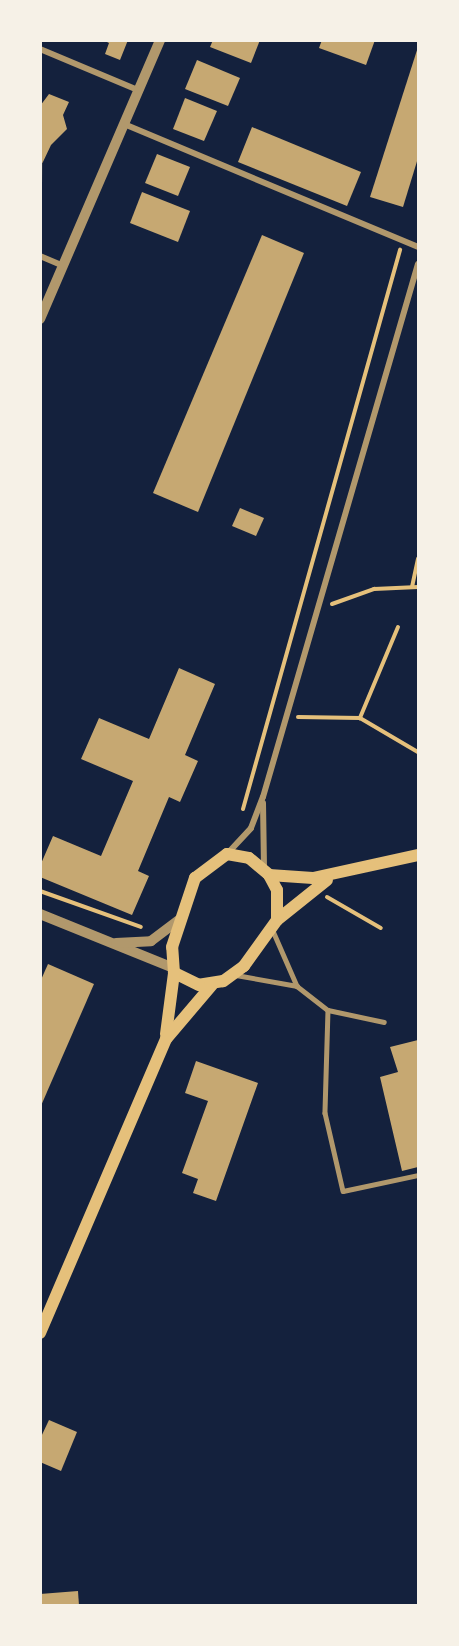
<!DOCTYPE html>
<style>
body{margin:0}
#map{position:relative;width:459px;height:1646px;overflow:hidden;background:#14213d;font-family:Montserrat,sans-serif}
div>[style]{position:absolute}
.building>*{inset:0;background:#c6a872}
.path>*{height:4px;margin:-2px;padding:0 2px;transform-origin:2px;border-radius:2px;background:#e5c07b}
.service>*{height:4.5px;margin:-2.25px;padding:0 2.25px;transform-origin:2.25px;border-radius:2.25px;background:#b1986c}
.minor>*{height:6px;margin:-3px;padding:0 3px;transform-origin:3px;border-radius:3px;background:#b1986c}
.tertiary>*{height:10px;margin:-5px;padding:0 5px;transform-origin:5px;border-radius:5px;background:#b1986c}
.secondary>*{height:12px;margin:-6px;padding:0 6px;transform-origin:6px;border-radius:6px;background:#e5c07b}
span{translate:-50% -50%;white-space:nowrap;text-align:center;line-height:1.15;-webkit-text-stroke:4.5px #f6f1e7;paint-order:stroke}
.frame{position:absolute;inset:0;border:42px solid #f6f1e7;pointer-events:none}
</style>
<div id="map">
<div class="building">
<i style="clip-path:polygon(103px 40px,128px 40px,120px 60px,105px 54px,109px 43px)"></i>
<i style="clip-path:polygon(213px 40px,260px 40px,251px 63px,210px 47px)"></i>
<i style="clip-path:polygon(322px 40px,375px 40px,366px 65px,319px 48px)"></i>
<i style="clip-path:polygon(418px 47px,418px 158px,403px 207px,370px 197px)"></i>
<i style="clip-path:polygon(197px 60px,240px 78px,228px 106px,185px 89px)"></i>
<i style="clip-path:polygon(49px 94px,69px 102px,63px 115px,67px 129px,51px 145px,42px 164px,43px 187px,40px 106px)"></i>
<i style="clip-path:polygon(185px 98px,217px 111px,204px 141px,173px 129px)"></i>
<i style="clip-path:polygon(252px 127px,361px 172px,347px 206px,238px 162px)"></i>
<i style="clip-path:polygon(157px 154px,190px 167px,178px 196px,145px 183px)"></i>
<i style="clip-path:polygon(142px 192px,190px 211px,178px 242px,130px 223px)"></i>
<i style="clip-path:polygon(262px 235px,304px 253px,198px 512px,153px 493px)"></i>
<i style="clip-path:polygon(240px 508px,264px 518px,256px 536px,232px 526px)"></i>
<i style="clip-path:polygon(179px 668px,215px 684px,185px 755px,198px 761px,180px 802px,169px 797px,138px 871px,149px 876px,132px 915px,40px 877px,40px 866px,53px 836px,101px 856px,133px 781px,81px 759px,99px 718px,149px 739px)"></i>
<i style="clip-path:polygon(48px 964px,94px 984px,40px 1108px,40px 982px)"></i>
<i style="clip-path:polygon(418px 1040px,418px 1167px,402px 1171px,380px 1077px,398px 1072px,390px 1047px)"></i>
<i style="clip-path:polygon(196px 1061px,258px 1083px,216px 1201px,193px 1193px,198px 1179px,182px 1173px,208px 1101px,185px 1093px)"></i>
<i style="clip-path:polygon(49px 1420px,77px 1432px,61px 1471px,40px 1462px,40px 1439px)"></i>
<i style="clip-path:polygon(78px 1591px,79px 1606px,40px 1606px,40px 1594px)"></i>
</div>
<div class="path">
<i style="left:412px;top:587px;width:29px;rotate:-78deg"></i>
<i style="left:332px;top:604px;width:45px;rotate:-19.7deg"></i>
<i style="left:374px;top:589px;width:44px;rotate:-2.6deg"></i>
<i style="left:398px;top:627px;width:99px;rotate:112.7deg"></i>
<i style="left:360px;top:718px;width:67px;rotate:30.4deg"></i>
<i style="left:298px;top:717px;width:62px;rotate:0.9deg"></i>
<i style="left:243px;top:809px;width:581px;rotate:-74.31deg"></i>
<i style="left:40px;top:891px;width:107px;rotate:19.6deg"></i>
<i style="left:327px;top:897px;width:62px;rotate:29.9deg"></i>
</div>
<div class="service">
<i style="left:273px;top:931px;width:60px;rotate:66.4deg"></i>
<i style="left:236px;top:975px;width:62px;rotate:10.2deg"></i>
<i style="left:297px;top:986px;width:39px;rotate:38deg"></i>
<i style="left:328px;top:1010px;width:57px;rotate:12.1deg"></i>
<i style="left:328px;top:1010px;width:103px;rotate:91.7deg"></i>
<i style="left:325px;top:1113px;width:80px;rotate:77deg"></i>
<i style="left:343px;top:1191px;width:77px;rotate:-12deg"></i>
</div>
<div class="minor">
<i style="left:40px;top:49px;width:106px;rotate:22.7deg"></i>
<i style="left:124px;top:124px;width:319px;rotate:22.7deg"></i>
<i style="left:40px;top:256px;width:25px;rotate:23deg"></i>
<i style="left:263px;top:803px;width:65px;rotate:89.1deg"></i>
<i style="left:227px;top:854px;width:35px;rotate:-47deg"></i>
<i style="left:251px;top:828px;width:33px;rotate:-69deg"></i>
<i style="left:263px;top:797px;width:555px;rotate:-73.79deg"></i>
</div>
<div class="tertiary">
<i style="left:40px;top:319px;width:304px;rotate:-66.7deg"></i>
<i style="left:40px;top:914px;width:141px;rotate:22deg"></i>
<i style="left:116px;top:943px;width:35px;rotate:-3deg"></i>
<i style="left:151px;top:941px;width:34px;rotate:-37deg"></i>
</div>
<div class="secondary">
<i style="left:227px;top:854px;width:22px;rotate:10deg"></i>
<i style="left:249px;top:858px;width:26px;rotate:40deg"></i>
<i style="left:269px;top:875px;width:17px;rotate:62deg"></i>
<i style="left:277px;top:890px;width:30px;rotate:90deg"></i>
<i style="left:277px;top:920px;width:57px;rotate:125.7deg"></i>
<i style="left:244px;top:966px;width:26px;rotate:144deg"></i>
<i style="left:223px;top:981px;width:24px;rotate:171deg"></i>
<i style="left:199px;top:985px;width:28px;rotate:-154deg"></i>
<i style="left:174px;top:973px;width:26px;rotate:-94deg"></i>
<i style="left:172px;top:947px;width:73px;rotate:-71.6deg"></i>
<i style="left:195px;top:878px;width:40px;rotate:-37deg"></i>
<i style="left:269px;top:875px;width:44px;rotate:3.9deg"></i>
<i style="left:313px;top:878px;width:107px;rotate:-12.4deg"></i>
<i style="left:277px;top:920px;width:64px;rotate:-38.7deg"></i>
<i style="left:166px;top:1034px;width:62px;rotate:-82.5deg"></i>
<i style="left:40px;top:1333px;width:320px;rotate:-66.8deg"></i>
<i style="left:166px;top:1039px;width:71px;rotate:-49.6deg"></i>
</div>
<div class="frame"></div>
</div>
